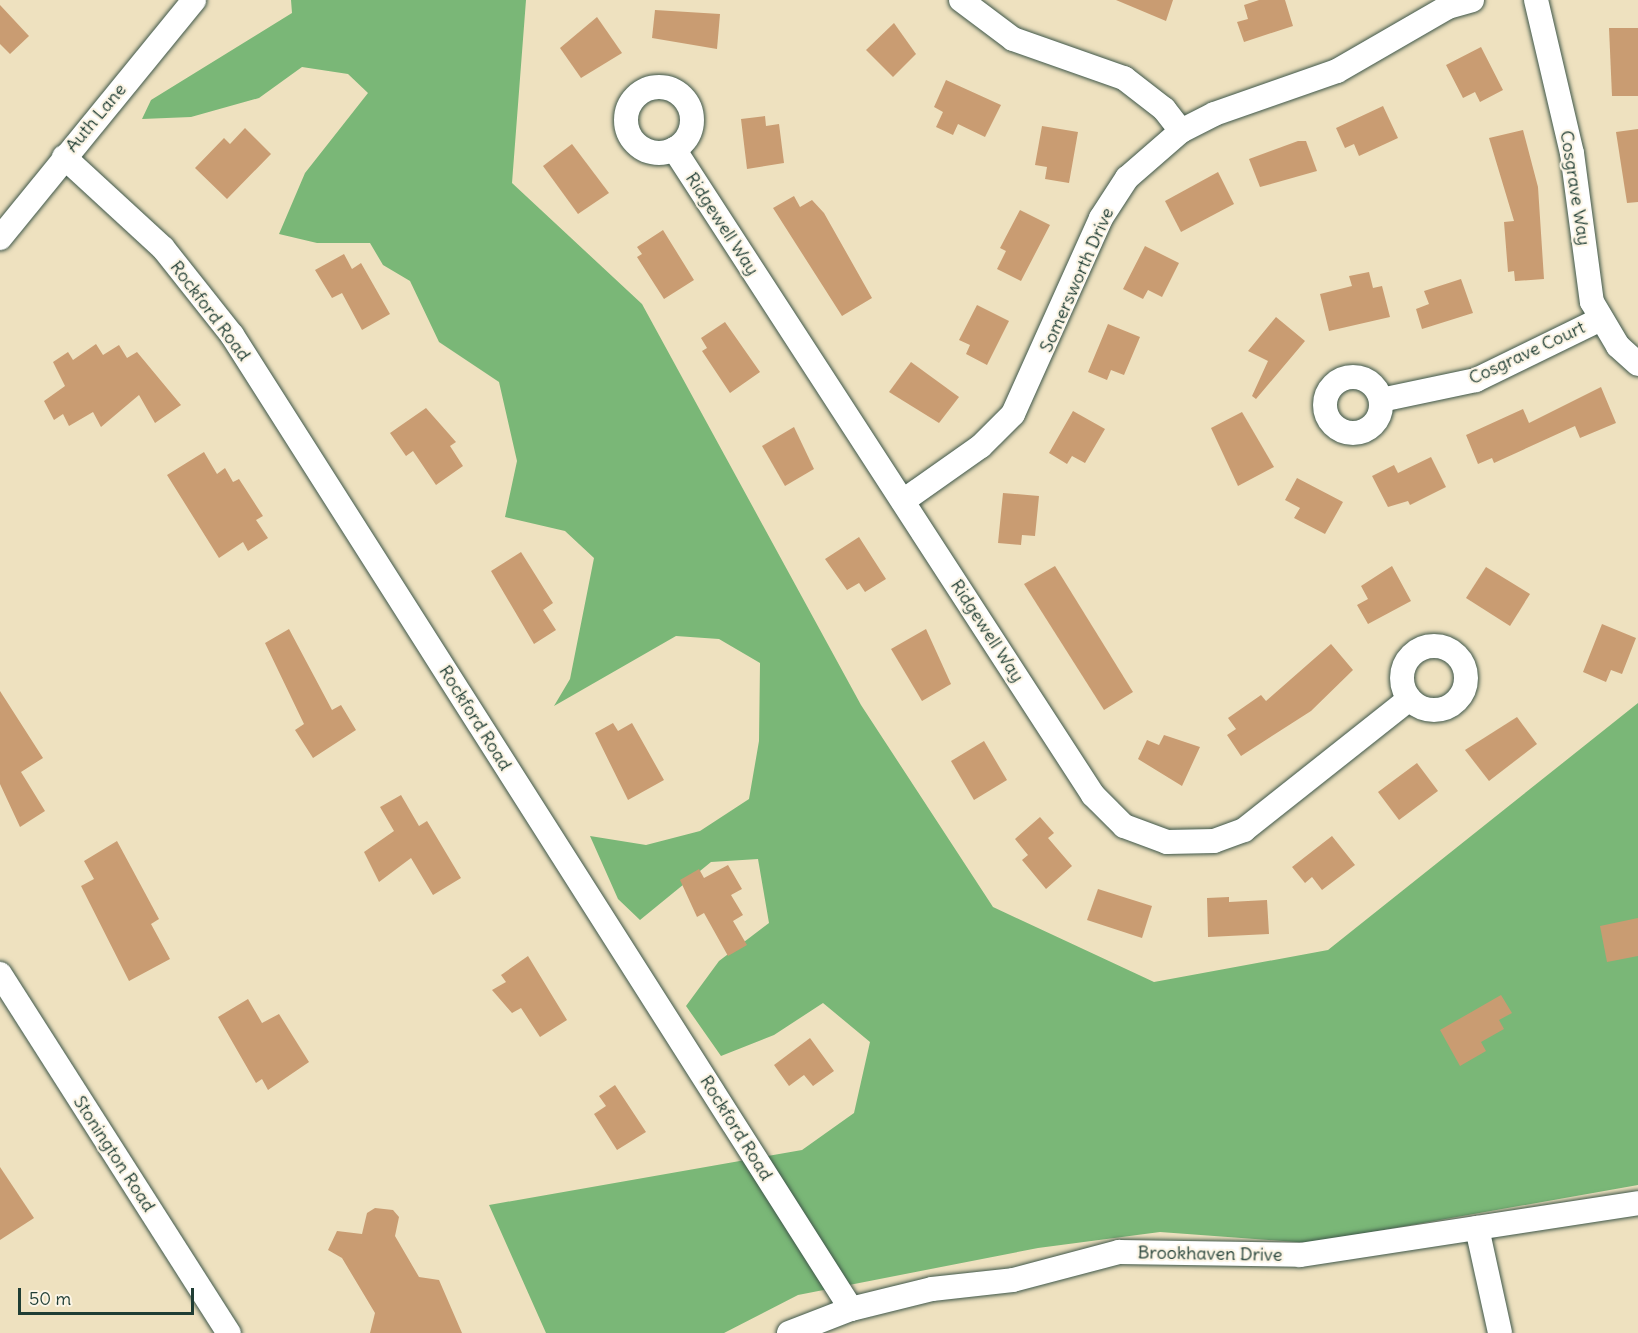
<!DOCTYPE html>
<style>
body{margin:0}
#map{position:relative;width:1638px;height:1333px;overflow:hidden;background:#eee1bf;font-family:Delius,sans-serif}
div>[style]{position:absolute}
.forest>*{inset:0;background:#7ab777}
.building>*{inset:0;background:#c99c72}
.roads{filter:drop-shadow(0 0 2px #3e5649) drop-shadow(0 0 2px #3e5649)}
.minor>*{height:24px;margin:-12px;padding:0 12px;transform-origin:12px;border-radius:12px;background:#fff}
.minor>.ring{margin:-12px;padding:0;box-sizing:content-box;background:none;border:24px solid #fff;border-radius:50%}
span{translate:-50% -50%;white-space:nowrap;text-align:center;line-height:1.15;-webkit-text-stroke:4.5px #fcf5e5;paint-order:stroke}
.street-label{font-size:18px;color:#1f3d34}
.scale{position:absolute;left:18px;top:1288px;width:176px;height:27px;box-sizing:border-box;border:3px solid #1f3d34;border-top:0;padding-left:8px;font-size:18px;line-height:21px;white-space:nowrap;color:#1f3d34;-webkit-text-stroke:4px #fcf5e5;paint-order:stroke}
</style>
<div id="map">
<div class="forest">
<i style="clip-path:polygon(291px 0,526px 0,512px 183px,642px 304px,861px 705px,993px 907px,1154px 982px,1328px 950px,1638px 703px,1638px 1185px,1310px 1243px,1160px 1232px,1038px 1248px,798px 1295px,724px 1333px,546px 1333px,489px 1205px,802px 1150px,854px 1113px,870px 1042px,823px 1003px,774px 1035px,721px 1056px,686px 1006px,719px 961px,769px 923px,758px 859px,711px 862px,640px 920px,618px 899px,590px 836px,646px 845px,700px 831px,749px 799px,759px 741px,760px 663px,719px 639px,676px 636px,554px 706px,570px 679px,594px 558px,565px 531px,505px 517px,517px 461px,499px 382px,439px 342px,410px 281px,383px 265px,370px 243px,317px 243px,279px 234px,305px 173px,368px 93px,348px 74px,302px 67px,259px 98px,191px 117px,142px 119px,151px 100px,292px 13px)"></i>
</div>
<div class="building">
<i style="clip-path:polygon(1116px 0,1173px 0,1166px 21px)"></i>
<i style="clip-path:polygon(1259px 0,1285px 0,1293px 26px,1244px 42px,1237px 22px,1248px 19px,1244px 5px)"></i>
<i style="clip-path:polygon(0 5px,29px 36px,10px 54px,0 44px)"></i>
<i style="clip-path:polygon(655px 10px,720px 14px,717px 49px,652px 38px)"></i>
<i style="clip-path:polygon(597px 17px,622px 53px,581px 78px,560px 48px)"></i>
<i style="clip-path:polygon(894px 23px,916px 54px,893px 77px,866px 50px)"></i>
<i style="clip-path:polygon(1609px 28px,1638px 28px,1638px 96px,1612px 96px)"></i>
<i style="clip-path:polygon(1481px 47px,1503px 90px,1480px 102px,1475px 92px,1463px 98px,1446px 65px)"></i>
<i style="clip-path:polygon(946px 80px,1001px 105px,985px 137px,958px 124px,953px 135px,936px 127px,943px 112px,934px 107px)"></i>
<i style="clip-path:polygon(1383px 106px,1398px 138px,1359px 156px,1354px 144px,1345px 148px,1336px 128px)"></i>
<i style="clip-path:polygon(765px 116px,766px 126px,779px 124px,784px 163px,747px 169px,741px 119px)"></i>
<i style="clip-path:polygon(1042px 126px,1078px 132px,1069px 183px,1045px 179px,1047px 167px,1035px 165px)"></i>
<i style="clip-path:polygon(245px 128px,271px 154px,227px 199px,195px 168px,224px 138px,230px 144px)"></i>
<i style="clip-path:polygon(1638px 129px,1638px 202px,1627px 203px,1616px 132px)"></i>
<i style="clip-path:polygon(1523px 130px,1538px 187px,1544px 279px,1515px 281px,1514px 271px,1508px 272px,1504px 222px,1514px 221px,1489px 138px)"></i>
<i style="clip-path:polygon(1298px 141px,1306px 141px,1317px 171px,1260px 187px,1249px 159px)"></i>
<i style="clip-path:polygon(572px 144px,609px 193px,578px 214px,543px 166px)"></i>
<i style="clip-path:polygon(1218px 172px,1234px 204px,1181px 232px,1165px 201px)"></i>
<i style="clip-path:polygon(794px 196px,800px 207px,812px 200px,824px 213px,872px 298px,842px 316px,773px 208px)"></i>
<i style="clip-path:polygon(1020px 210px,1050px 225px,1021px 281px,997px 269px,1006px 251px,1000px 248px)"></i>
<i style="clip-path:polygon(663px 230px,694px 280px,664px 299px,637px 257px,642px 254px,637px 247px)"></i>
<i style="clip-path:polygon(1145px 246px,1179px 263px,1162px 297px,1148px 290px,1143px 299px,1123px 289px)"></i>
<i style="clip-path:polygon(344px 254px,352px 269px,361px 263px,390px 314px,362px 330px,342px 293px,332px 298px,315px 270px)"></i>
<i style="clip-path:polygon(1369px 272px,1373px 288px,1382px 286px,1390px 317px,1329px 331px,1320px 294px,1352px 286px,1349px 276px)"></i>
<i style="clip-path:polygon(1461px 279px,1473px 313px,1422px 329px,1416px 309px,1429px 304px,1424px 291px)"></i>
<i style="clip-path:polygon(977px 305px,1009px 321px,987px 365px,966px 354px,970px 345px,959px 340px)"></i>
<i style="clip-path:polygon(1276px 317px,1305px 341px,1256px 399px,1252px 396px,1268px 361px,1248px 351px)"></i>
<i style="clip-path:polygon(725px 322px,760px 372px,730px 393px,702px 351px,707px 348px,701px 338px)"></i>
<i style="clip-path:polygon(1108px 324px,1140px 337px,1124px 375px,1111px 370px,1107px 380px,1088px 372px)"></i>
<i style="clip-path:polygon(96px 344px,103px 355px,119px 345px,127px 358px,137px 352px,181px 405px,155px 423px,139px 395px,101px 427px,93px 412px,69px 426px,63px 414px,54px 420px,44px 401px,65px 386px,53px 362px,68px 352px,73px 360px)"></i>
<i style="clip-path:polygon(911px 362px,959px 397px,939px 423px,889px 392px)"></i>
<i style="clip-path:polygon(1601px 387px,1616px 423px,1580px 438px,1575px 426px,1494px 463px,1492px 458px,1478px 464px,1466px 435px,1523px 409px,1529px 423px)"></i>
<i style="clip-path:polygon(426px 408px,456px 442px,450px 446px,463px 466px,436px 485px,413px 451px,406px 456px,390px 433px)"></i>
<i style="clip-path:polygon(1073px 411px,1105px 429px,1085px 463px,1072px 456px,1067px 464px,1049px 453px)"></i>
<i style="clip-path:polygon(1242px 412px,1274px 467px,1238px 486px,1211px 428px)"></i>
<i style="clip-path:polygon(794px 427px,814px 469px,785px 486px,762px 446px)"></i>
<i style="clip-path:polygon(204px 452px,217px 474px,225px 468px,233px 482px,239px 479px,263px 516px,256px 520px,268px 538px,248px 551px,243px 542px,219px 558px,167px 475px)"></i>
<i style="clip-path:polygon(1431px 457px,1446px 487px,1410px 505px,1408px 501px,1388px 507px,1372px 476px,1394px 465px,1398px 473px)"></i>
<i style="clip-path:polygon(1297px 478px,1343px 502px,1325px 534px,1294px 518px,1300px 508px,1285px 500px)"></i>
<i style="clip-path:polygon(1003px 493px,1039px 496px,1035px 536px,1022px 535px,1021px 545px,998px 543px)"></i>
<i style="clip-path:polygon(859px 537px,886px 579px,865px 592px,859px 583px,847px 590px,825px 559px)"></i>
<i style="clip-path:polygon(521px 552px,553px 603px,543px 610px,556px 630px,534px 644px,491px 571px)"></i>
<i style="clip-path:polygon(1055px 566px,1133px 692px,1104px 710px,1024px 584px)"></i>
<i style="clip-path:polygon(1392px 566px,1411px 601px,1368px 624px,1357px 605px,1368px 599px,1361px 586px)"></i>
<i style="clip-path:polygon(1486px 567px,1530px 594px,1510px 626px,1466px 598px)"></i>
<i style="clip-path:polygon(1602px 624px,1636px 638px,1622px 674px,1611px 670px,1606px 682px,1583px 672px)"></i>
<i style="clip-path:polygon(289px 629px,332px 710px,341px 705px,356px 730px,313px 758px,295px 730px,304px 724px,265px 643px)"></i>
<i style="clip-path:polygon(926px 629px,951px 684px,922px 701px,891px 649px)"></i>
<i style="clip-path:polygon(1331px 644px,1353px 670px,1311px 711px,1241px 756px,1227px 735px,1236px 729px,1228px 718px,1261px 695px,1266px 701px)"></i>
<i style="clip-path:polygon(0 691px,43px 758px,21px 772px,45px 811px,20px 827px,0 784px)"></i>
<i style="clip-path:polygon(1517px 717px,1537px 744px,1489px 781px,1465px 750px)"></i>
<i style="clip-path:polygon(613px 723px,618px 731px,632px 723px,664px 780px,628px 800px,595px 733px)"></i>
<i style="clip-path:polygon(1164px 735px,1200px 747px,1182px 786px,1138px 759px,1147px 740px,1159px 745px)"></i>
<i style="clip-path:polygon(984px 741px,1007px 780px,974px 800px,951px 761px)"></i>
<i style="clip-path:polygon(1417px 763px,1438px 791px,1399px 820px,1378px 792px)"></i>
<i style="clip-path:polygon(401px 795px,419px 826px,427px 821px,461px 878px,433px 895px,411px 858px,379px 882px,364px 852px,394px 831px,380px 807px)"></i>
<i style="clip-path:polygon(1040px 817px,1054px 833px,1048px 838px,1072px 866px,1046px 889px,1022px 860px,1028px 855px,1015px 839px)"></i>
<i style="clip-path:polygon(1332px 836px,1355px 865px,1322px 890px,1312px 877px,1305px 883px,1292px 867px)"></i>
<i style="clip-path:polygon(117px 841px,159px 919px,151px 924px,170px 959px,129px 981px,81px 886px,94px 879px,84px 861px)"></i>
<i style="clip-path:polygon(728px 865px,742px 889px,731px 895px,743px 915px,733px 921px,747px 945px,728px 956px,704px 913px,697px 917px,680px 880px,699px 869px,704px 878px)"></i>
<i style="clip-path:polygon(1098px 889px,1152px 906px,1142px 938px,1087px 920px)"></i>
<i style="clip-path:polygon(1229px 897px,1229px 902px,1267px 900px,1269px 934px,1208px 937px,1207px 898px)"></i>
<i style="clip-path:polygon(1638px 918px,1638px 956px,1607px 962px,1600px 926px)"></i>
<i style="clip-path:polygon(528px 956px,567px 1020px,540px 1037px,521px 1008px,512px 1013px,492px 990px,506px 982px,501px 975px)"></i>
<i style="clip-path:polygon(1501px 995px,1512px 1013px,1499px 1020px,1504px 1029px,1481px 1042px,1486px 1051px,1460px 1066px,1440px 1030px)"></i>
<i style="clip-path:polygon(248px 999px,262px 1023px,279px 1014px,309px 1062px,268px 1090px,262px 1079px,256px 1083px,218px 1017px)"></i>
<i style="clip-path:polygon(810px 1038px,834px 1071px,813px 1086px,804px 1075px,789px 1086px,774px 1065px)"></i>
<i style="clip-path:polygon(615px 1085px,646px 1132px,617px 1150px,594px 1114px,606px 1106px,599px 1096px)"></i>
<i style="clip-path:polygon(0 1167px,34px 1218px,0 1240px)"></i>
<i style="clip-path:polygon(375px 1208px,393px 1210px,399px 1217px,395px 1236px,419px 1277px,439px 1280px,462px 1333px,370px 1333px,375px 1313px,342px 1258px,328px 1250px,337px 1231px,362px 1234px,367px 1213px)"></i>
</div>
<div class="roads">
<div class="minor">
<i style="left:961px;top:0;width:65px;rotate:36.9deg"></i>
<i style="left:1013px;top:39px;width:118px;rotate:19.4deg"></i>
<i style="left:1124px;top:78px;width:51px;rotate:37.8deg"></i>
<i style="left:1164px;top:109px;width:28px;rotate:52deg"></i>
<i style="left:1536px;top:0;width:157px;rotate:76.8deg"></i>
<i style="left:1572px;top:153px;width:150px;rotate:82.4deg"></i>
<i style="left:1592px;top:302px;width:51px;rotate:59.4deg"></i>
<i style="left:1618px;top:346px;width:27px;rotate:42deg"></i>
<i class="ring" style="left:626px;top:87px;width:42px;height:42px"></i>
<i style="left:674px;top:149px;width:770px;rotate:57.03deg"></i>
<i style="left:1093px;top:795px;width:44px;rotate:45deg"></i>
<i style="left:1124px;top:826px;width:46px;rotate:20.4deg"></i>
<i style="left:1167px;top:842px;width:47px;rotate:-1.2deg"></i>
<i style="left:1214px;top:841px;width:32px;rotate:-20deg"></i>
<i style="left:1244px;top:830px;width:211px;rotate:-38.4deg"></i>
<i style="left:64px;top:157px;width:134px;rotate:42.6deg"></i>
<i style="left:163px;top:248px;width:111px;rotate:51.6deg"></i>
<i style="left:232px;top:335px;width:1154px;rotate:57.56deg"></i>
<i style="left:0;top:238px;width:307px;rotate:-50.8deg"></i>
<i class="ring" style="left:1325px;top:377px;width:32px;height:32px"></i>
<i style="left:1381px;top:400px;width:97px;rotate:-11.9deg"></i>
<i style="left:1476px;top:380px;width:139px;rotate:-26deg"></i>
<i style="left:903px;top:501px;width:95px;rotate:-35.2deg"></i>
<i style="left:981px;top:446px;width:45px;rotate:-45deg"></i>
<i style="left:1013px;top:414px;width:215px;rotate:-65.8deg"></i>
<i style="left:1101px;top:218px;width:48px;rotate:-57deg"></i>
<i style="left:1127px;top:178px;width:72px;rotate:-41deg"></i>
<i style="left:1181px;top:131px;width:37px;rotate:-27deg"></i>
<i style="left:1214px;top:114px;width:130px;rotate:-19.3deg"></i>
<i style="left:1337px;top:71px;width:128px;rotate:-30deg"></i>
<i style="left:1448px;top:7px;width:25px;rotate:-16deg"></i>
<i class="ring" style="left:1402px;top:646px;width:40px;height:40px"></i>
<i style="left:0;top:974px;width:426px;rotate:57.5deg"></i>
<i style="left:1477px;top:1228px;width:107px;rotate:77.6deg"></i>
<i style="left:789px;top:1333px;width:66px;rotate:-21.2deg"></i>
<i style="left:851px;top:1309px;width:83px;rotate:-13.9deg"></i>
<i style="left:932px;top:1289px;width:81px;rotate:-6.3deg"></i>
<i style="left:1013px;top:1280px;width:110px;rotate:-14.8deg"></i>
<i style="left:1119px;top:1252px;width:181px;rotate:0.9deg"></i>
<i style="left:1300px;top:1255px;width:342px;rotate:-8.7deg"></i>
</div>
</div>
<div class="street-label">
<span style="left:96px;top:118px;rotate:-50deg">Auth Lane</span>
<span style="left:1575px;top:188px;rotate:81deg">Cosgrave Way</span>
<span style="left:722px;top:224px;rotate:57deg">Ridgewell Way</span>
<span style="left:1077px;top:280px;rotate:-66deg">Somersworth Drive</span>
<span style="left:210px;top:311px;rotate:53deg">Rockford Road</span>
<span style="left:1527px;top:353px;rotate:-25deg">Cosgrave Court</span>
<span style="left:987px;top:631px;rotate:57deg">Ridgewell Way</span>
<span style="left:475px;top:718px;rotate:58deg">Rockford Road</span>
<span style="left:736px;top:1128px;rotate:58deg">Rockford Road</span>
<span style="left:114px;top:1154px;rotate:57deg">Stonington Road</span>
<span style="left:1210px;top:1254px;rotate:1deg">Brookhaven Drive</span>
</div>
<div class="scale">50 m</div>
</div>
